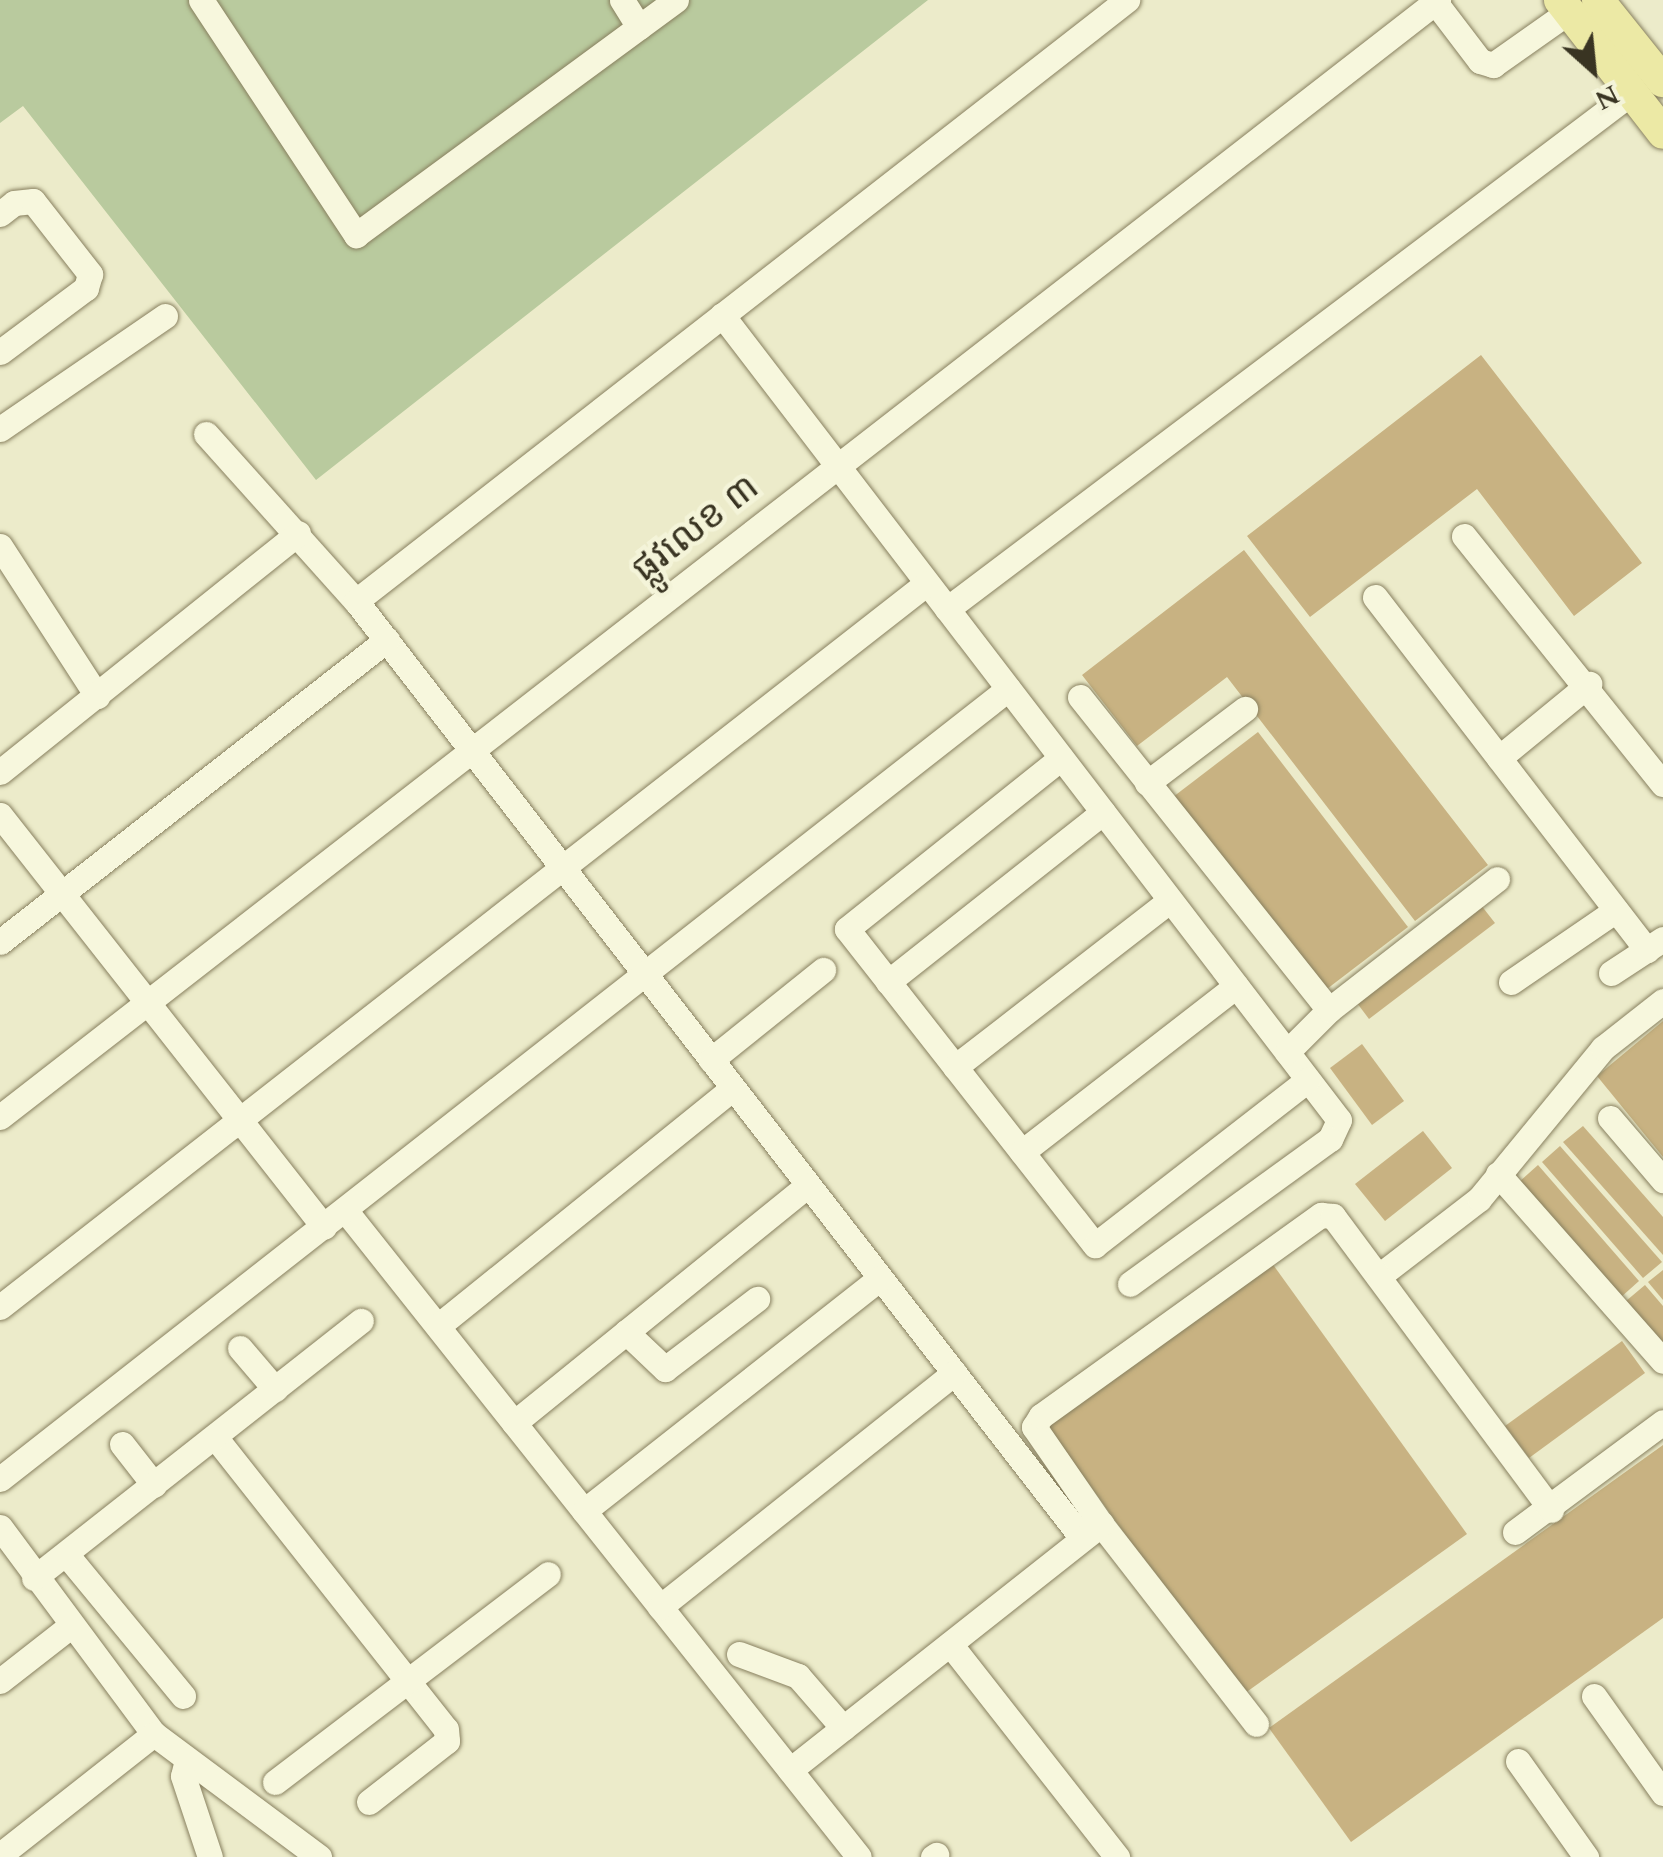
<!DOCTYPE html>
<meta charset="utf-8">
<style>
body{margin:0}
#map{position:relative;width:1663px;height:1857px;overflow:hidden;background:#ecebca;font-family:Spectral,"Noto Sans Khmer",serif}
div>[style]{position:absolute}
.green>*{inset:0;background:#b9ca9e}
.building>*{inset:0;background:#c8b282}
.roads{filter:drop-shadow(0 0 2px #88805f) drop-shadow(0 0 2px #88805f)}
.minor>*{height:25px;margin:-12.5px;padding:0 12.5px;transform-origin:12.5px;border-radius:12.5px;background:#f7f7dd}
.major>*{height:32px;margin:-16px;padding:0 16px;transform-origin:16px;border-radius:16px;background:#ece9a5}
span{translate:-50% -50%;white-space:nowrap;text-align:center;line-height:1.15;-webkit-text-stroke:9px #f4f4d9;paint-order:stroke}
.street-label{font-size:38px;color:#393422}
.north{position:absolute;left:1543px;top:20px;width:100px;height:100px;-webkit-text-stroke:8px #f4f4d9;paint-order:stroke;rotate:153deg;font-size:28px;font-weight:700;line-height:40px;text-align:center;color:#393422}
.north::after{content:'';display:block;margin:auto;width:35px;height:45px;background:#393422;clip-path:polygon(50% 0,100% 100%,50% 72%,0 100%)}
</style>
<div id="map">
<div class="green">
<i style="clip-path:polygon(0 0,928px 0,316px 480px,23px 106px,0 123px)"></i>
</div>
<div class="building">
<i style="clip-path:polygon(1481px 355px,1642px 563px,1574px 616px,1477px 489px,1310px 617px,1247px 536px)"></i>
<i style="clip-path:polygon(1244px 550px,1488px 865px,1415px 921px,1227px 677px,1137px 746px,1082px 675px)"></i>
<i style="clip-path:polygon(1258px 732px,1408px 927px,1323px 992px,1173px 797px)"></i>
<i style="clip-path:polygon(1477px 900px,1495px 923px,1369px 1019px,1351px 995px)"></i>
<i style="clip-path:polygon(1663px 1021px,1663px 1157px,1597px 1076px)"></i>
<i style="clip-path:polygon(1362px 1044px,1404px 1101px,1372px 1125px,1330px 1068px)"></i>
<i style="clip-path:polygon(1583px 1126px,1663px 1217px,1663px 1255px,1563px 1142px)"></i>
<i style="clip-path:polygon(1423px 1131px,1452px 1168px,1385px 1221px,1355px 1184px)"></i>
<i style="clip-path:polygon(1560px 1146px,1662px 1262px,1643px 1278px,1542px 1162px)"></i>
<i style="clip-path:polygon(1538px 1165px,1639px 1281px,1620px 1298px,1519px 1182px)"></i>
<i style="clip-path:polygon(1269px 1259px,1467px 1534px,1241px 1696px,1043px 1420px)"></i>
<i style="clip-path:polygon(1663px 1270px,1663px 1300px,1648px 1282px)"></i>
<i style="clip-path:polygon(1645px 1285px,1663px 1306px,1663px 1344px,1626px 1301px)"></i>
<i style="clip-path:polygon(1622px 1341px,1645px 1373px,1529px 1458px,1505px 1426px)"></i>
<i style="clip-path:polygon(1663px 1445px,1663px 1618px,1351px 1842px,1269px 1728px)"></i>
</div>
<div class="roads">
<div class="minor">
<i style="left:201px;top:0;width:282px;rotate:56.6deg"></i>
<i style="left:356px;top:235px;width:397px;rotate:-36.3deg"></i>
<i style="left:622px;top:0;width:32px;rotate:58deg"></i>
<i style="left:1435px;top:2px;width:74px;rotate:52.7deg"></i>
<i style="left:1480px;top:61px;width:14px;rotate:17deg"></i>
<i style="left:1493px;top:65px;width:92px;rotate:-35.2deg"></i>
<i style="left:0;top:214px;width:18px;rotate:-38deg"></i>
<i style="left:14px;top:203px;width:19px;rotate:-6deg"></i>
<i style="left:33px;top:201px;width:93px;rotate:52deg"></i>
<i style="left:90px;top:274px;width:15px;rotate:106deg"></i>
<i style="left:86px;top:288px;width:107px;rotate:143.3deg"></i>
<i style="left:722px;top:315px;width:1014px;rotate:52.53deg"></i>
<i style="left:1339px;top:1120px;width:21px;rotate:115deg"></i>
<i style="left:1330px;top:1139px;width:247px;rotate:144.1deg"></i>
<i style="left:0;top:429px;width:200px;rotate:-34.4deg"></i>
<i style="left:206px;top:434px;width:224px;rotate:48.1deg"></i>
<i style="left:356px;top:601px;width:1185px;rotate:52.23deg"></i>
<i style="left:1464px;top:536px;width:318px;rotate:51.3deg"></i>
<i style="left:0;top:546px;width:179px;rotate:57.1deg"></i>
<i style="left:1375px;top:597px;width:446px;rotate:52.4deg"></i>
<i style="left:356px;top:601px;width:978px;rotate:-37.94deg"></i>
<i style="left:947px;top:609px;width:857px;rotate:-37.03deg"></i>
<i style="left:1080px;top:697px;width:400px;rotate:51.5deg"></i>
<i style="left:1061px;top:758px;width:274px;rotate:141.4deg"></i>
<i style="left:847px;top:929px;width:402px;rotate:51.9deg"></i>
<i style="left:1095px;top:1245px;width:269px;rotate:-37.8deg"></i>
<i style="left:1499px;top:758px;width:117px;rotate:-39.4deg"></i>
<i style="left:0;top:772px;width:382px;rotate:-38.7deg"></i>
<i style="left:1147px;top:783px;width:123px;rotate:-37.1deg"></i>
<i style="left:0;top:815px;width:524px;rotate:51.82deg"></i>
<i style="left:0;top:942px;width:491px;rotate:-38deg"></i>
<i style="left:1611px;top:973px;width:62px;rotate:-33.2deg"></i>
<i style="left:888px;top:982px;width:274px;rotate:-38.3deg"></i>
<i style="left:1511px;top:982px;width:127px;rotate:-34.4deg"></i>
<i style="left:1287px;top:1052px;width:59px;rotate:-45deg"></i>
<i style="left:1329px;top:1010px;width:213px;rotate:-37.9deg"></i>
<i style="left:711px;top:1060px;width:144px;rotate:-38.8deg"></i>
<i style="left:955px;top:1067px;width:272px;rotate:-37.8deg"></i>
<i style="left:0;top:1117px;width:1821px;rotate:-37.84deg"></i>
<i style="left:1610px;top:1118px;width:82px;rotate:49.5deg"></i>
<i style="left:1022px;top:1152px;width:271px;rotate:-37.8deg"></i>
<i style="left:1498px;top:1174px;width:249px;rotate:48.6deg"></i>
<i style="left:345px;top:1210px;width:826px;rotate:51.54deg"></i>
<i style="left:1379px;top:1276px;width:126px;rotate:-37.6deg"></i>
<i style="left:1479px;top:1199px;width:195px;rotate:-50.6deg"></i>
<i style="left:1603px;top:1048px;width:76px;rotate:-38.1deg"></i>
<i style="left:0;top:1307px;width:1176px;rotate:-37.99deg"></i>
<i style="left:438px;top:1326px;width:379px;rotate:-38.9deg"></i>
<i style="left:626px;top:1332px;width:54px;rotate:43.5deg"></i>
<i style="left:665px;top:1369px;width:116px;rotate:-37.3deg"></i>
<i style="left:240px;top:1348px;width:54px;rotate:49.5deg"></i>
<i style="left:514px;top:1423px;width:378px;rotate:-39deg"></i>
<i style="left:215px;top:1437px;width:372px;rotate:51.7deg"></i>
<i style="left:446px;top:1729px;width:12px;rotate:85deg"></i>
<i style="left:447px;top:1741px;width:99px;rotate:142deg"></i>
<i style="left:122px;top:1444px;width:52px;rotate:52deg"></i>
<i style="left:0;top:1479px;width:1281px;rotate:-38.09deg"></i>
<i style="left:584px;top:1511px;width:377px;rotate:-38.2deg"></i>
<i style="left:1101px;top:1524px;width:253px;rotate:52.2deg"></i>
<i style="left:0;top:1527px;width:258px;rotate:53.4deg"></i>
<i style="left:154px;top:1734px;width:206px;rotate:36.7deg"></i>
<i style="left:1515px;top:1532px;width:184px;rotate:-36.6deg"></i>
<i style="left:66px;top:1554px;width:184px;rotate:50.5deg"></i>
<i style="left:34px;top:1578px;width:416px;rotate:-38.2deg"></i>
<i style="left:660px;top:1607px;width:376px;rotate:-38.5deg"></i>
<i style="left:950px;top:1644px;width:271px;rotate:51.9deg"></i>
<i style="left:739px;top:1654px;width:63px;rotate:20.4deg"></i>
<i style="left:798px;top:1676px;width:69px;rotate:49.1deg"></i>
<i style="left:0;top:1681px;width:88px;rotate:-38deg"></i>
<i style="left:1594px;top:1696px;width:119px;rotate:54.6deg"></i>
<i style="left:1518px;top:1761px;width:118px;rotate:54.7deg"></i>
<i style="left:186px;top:1764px;width:12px;rotate:104deg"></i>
<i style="left:183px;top:1776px;width:85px;rotate:71.6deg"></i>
<i style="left:790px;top:1770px;width:397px;rotate:-38.3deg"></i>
<i style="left:1101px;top:1524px;width:118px;rotate:-124.6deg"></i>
<i style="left:1034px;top:1427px;width:13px;rotate:-58deg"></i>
<i style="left:1041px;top:1416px;width:345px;rotate:-35.7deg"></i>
<i style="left:1321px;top:1215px;width:12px;rotate:5deg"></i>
<i style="left:1333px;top:1216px;width:366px;rotate:53.4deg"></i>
<i style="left:275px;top:1782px;width:343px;rotate:-37.3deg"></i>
<i style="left:0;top:1855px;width:196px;rotate:-38.2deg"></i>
<i style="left:933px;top:1857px;width:4px;rotate:-34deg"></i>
</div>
<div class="major">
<i style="left:1560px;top:0;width:168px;rotate:52.2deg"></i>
<i style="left:1598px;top:0;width:104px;rotate:51.3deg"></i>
</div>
</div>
<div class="street-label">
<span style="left:696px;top:529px;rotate:-38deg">ផ្លូវលេខ ៣</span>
</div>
<div class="north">N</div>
</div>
